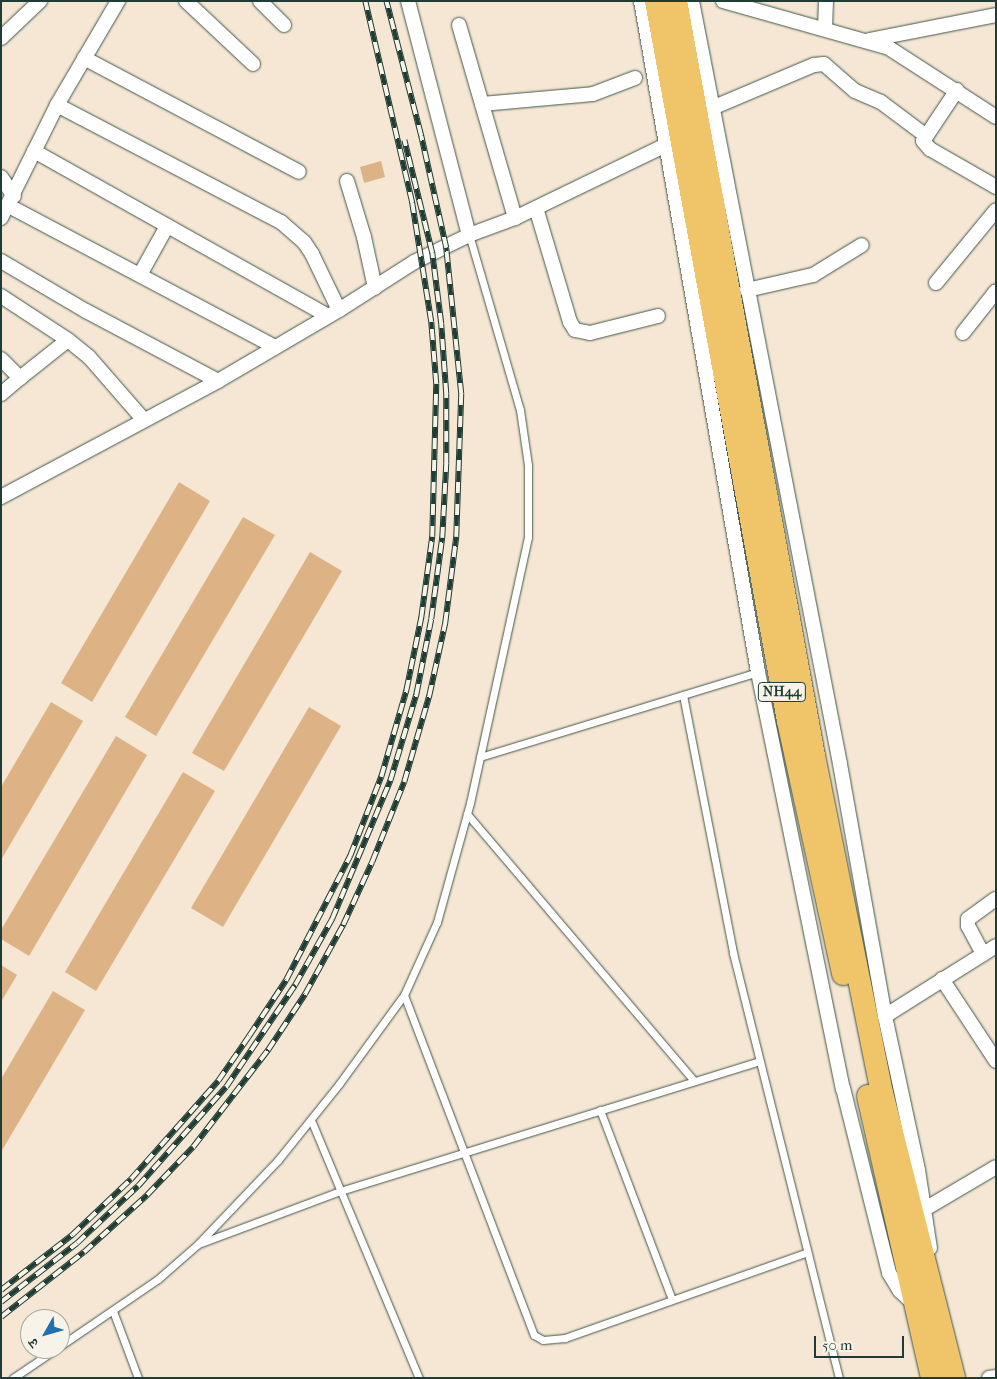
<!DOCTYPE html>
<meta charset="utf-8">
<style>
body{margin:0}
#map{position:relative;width:997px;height:1379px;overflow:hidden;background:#f5e7d3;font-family:"IM FELL French Canon","Noto Serif Devanagari",serif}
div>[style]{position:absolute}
.building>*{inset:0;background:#ddb385}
.roads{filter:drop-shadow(0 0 1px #3f564c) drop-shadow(0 0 1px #3f564c)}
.service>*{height:7px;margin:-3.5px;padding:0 3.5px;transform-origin:3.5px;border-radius:3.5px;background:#fff}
.minor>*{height:14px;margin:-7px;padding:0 7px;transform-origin:7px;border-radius:7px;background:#fff}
.trunk>*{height:22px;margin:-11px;padding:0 11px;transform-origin:11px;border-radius:11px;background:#f0c469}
.rail>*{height:5.5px;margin-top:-2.75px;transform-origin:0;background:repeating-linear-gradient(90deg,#f7f3e8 0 11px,#1f3d34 0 22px);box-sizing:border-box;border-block:1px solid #1f3d34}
span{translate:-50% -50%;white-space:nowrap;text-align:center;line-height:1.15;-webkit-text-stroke:4.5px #f7f3e8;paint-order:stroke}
.shield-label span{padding:1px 4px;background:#f7f3e8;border:1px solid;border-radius:4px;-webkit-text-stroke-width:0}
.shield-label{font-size:14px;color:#1f3d34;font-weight:700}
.frame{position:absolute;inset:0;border:2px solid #1f3d34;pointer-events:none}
.north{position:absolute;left:20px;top:1309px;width:50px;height:50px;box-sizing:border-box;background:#f7f3e8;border:1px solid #a1aaa0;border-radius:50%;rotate:232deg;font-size:14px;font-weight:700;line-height:20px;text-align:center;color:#1f3d34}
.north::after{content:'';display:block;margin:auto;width:18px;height:22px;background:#1f6fb2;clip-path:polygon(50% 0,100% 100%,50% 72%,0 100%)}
.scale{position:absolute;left:814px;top:1336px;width:90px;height:22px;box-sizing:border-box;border:2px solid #1f3d34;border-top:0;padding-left:6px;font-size:15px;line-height:18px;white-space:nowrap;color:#1f3d34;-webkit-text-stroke:4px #f7f3e8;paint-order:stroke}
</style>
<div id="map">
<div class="building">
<i style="clip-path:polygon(381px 161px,385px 177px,364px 183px,360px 167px)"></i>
<i style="clip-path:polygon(179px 482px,210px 501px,92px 702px,61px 683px)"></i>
<i style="clip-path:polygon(243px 517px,275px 535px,156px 736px,125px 717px)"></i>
<i style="clip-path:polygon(310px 552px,342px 571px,224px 771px,192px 753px)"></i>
<i style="clip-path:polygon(51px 702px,83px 721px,1px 860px,1px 787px)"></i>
<i style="clip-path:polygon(309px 707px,341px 726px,223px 927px,191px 908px)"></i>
<i style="clip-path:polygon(116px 736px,147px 755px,29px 956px,1px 939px,1px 930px)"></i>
<i style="clip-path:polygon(183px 772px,215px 791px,96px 991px,65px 972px)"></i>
<i style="clip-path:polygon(1px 965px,17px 975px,1px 1002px)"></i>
<i style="clip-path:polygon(53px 991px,85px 1010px,1px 1152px,1px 1079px)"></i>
</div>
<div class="roads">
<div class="service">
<i style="left:683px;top:695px;width:263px;rotate:79deg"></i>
<i style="left:733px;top:953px;width:438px;rotate:76deg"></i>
<i style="left:480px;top:757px;width:291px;rotate:-17deg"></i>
<i style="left:467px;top:814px;width:350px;rotate:49.6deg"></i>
<i style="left:404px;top:995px;width:364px;rotate:69.1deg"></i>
<i style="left:534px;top:1335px;width:10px;rotate:29deg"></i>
<i style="left:543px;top:1340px;width:22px;rotate:-5deg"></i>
<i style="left:565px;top:1338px;width:255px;rotate:-19.5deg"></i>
<i style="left:600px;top:1110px;width:203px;rotate:69.2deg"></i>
<i style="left:311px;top:1120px;width:280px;rotate:67.3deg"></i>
<i style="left:201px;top:1243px;width:148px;rotate:-20.5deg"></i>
<i style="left:340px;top:1191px;width:439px;rotate:-17.2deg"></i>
<i style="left:113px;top:1311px;width:72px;rotate:69.5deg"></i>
<i style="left:60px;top:1346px;width:119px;rotate:-34.4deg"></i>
<i style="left:158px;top:1279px;width:53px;rotate:-41.2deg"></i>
<i style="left:198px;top:1244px;width:116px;rotate:-46.4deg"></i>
<i style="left:278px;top:1160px;width:97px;rotate:-51.2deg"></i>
<i style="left:339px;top:1084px;width:110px;rotate:-53.9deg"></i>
<i style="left:404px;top:995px;width:80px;rotate:-65.7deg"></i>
<i style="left:437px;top:922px;width:123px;rotate:-74.5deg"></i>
<i style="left:470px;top:803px;width:272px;rotate:-77.7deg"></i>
<i style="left:528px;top:537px;width:72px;rotate:-90deg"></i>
<i style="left:528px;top:465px;width:56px;rotate:-98.3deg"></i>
<i style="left:520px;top:410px;width:182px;rotate:-106.2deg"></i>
<i style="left:13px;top:1378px;width:52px;rotate:-34deg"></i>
</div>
<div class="minor">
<i style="left:186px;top:1px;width:92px;rotate:43.2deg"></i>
<i style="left:260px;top:1px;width:34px;rotate:45deg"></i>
<i style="left:408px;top:1px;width:242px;rotate:75.4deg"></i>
<i style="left:641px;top:1px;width:681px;rotate:80.11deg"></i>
<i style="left:758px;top:672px;width:425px;rotate:78.5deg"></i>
<i style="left:843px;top:1088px;width:191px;rotate:76deg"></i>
<i style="left:889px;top:1273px;width:21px;rotate:59deg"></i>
<i style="left:900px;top:1291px;width:19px;rotate:43deg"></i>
<i style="left:692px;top:1px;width:777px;rotate:79.02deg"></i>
<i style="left:840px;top:764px;width:256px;rotate:79.9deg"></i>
<i style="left:885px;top:1016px;width:157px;rotate:77.9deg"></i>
<i style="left:918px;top:1170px;width:79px;rotate:81.3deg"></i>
<i style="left:723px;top:1px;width:173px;rotate:15.8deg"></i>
<i style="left:889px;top:48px;width:127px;rotate:32.8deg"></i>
<i style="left:459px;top:25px;width:201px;rotate:73.8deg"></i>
<i style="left:825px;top:29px;width:28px;rotate:-88deg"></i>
<i style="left:1px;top:38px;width:54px;rotate:-43.5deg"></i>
<i style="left:869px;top:40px;width:129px;rotate:-11.1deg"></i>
<i style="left:84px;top:58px;width:243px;rotate:27.9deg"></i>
<i style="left:957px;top:90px;width:61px;rotate:123.7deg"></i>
<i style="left:923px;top:141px;width:11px;rotate:49deg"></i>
<i style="left:930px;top:149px;width:76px;rotate:29.9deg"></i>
<i style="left:482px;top:104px;width:111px;rotate:-5.1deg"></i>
<i style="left:593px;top:94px;width:45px;rotate:-20.9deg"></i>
<i style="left:57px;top:105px;width:253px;rotate:27.6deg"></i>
<i style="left:281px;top:222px;width:30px;rotate:41deg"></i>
<i style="left:304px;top:242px;width:14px;rotate:56deg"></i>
<i style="left:312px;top:254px;width:62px;rotate:64.3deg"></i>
<i style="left:712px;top:108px;width:111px;rotate:-22.9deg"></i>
<i style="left:814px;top:65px;width:10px;rotate:-6deg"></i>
<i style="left:824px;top:64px;width:41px;rotate:41.1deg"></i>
<i style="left:855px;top:91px;width:28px;rotate:23deg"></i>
<i style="left:881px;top:102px;width:55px;rotate:36.9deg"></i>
<i style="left:34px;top:151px;width:337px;rotate:29.3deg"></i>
<i style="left:1px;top:177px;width:23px;rotate:56deg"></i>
<i style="left:347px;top:181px;width:59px;rotate:73.1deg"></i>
<i style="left:364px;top:237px;width:52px;rotate:77.8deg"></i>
<i style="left:9px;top:206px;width:301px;rotate:27.9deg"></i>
<i style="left:536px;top:208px;width:119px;rotate:73.4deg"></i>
<i style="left:570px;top:322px;width:9px;rotate:58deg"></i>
<i style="left:575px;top:330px;width:15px;rotate:11deg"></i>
<i style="left:590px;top:333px;width:70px;rotate:-14deg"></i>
<i style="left:1px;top:218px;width:126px;rotate:-63.6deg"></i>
<i style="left:57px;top:105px;width:121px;rotate:-59.6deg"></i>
<i style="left:1px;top:261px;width:99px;rotate:30.5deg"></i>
<i style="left:86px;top:311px;width:149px;rotate:27.9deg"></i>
<i style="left:141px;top:273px;width:54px;rotate:-61deg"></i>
<i style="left:936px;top:283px;width:94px;rotate:-50.6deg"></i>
<i style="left:747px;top:290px;width:68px;rotate:-12.8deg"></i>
<i style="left:813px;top:275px;width:57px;rotate:-31.5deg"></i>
<i style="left:1px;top:296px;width:80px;rotate:33.3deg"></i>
<i style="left:963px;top:333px;width:53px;rotate:-51.8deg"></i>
<i style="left:1px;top:359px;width:27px;rotate:45deg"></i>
<i style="left:20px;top:378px;width:25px;rotate:140deg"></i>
<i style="left:20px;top:378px;width:61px;rotate:-38.4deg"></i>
<i style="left:68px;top:340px;width:27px;rotate:39deg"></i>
<i style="left:89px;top:357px;width:84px;rotate:48.9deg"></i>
<i style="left:1px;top:497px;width:246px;rotate:-28.1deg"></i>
<i style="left:218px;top:381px;width:140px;rotate:-30.4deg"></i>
<i style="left:339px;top:310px;width:89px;rotate:-32.6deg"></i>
<i style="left:414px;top:262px;width:61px;rotate:-26.1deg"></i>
<i style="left:469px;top:235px;width:49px;rotate:-20.3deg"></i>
<i style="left:515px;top:218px;width:165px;rotate:-25.8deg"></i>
<i style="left:983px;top:954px;width:32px;rotate:-118deg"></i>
<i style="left:968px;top:926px;width:7px;rotate:-90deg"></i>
<i style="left:968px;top:919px;width:34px;rotate:-36deg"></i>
<i style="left:942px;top:979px;width:98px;rotate:56.6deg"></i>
<i style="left:885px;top:1016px;width:131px;rotate:-32.2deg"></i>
<i style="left:925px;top:1209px;width:82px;rotate:-30.6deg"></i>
<i style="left:989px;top:1378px;width:7px;rotate:-8deg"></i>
</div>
<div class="trunk">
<i style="left:656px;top:1px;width:732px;rotate:79.61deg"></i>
<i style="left:788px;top:721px;width:259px;rotate:77.7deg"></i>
<i style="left:676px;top:1px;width:768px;rotate:79.64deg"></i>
<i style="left:814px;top:756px;width:344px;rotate:78.6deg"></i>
<i style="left:882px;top:1093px;width:294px;rotate:75.8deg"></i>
<i style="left:868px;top:1096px;width:289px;rotate:77.2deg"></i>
</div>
</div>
<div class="rail">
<i style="left:1px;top:1290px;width:90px;rotate:-37.8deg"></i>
<i style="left:72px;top:1235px;width:81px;rotate:-43.5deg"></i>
<i style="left:131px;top:1179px;width:131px;rotate:-48.4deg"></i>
<i style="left:218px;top:1081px;width:55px;rotate:-55.4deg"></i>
<i style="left:249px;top:1036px;width:67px;rotate:-56.5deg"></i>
<i style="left:286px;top:980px;width:140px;rotate:-62.7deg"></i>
<i style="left:350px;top:856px;width:85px;rotate:-68.6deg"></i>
<i style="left:381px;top:777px;width:90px;rotate:-73.8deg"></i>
<i style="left:406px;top:691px;width:75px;rotate:-78.4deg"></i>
<i style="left:421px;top:618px;width:82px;rotate:-82.3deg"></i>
<i style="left:432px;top:537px;width:153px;rotate:-88.5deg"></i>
<i style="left:436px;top:384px;width:62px;rotate:-94.6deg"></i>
<i style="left:431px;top:322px;width:121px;rotate:-99.1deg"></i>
<i style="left:412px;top:203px;width:207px;rotate:-103.1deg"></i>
<i style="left:1px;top:1302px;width:96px;rotate:-37.8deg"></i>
<i style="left:77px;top:1243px;width:83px;rotate:-43.1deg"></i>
<i style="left:138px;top:1186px;width:132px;rotate:-48.4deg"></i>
<i style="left:226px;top:1087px;width:123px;rotate:-55.9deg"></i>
<i style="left:295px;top:985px;width:76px;rotate:-60.7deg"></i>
<i style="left:332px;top:919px;width:150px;rotate:-67.2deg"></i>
<i style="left:390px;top:781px;width:90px;rotate:-73.2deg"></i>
<i style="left:416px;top:695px;width:77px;rotate:-78.8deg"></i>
<i style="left:431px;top:619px;width:82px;rotate:-82.3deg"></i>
<i style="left:442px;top:538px;width:74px;rotate:-86.9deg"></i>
<i style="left:446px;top:464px;width:70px;rotate:-90deg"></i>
<i style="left:446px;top:394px;width:70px;rotate:-94.1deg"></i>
<i style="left:441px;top:324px;width:72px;rotate:-97.2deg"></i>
<i style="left:432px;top:253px;width:116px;rotate:-103.9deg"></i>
<i style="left:1px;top:1317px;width:105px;rotate:-38.1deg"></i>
<i style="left:84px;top:1252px;width:85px;rotate:-42.1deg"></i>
<i style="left:147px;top:1195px;width:66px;rotate:-46.2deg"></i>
<i style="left:193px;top:1147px;width:123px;rotate:-52.3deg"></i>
<i style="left:268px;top:1050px;width:67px;rotate:-56.5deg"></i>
<i style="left:305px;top:994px;width:79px;rotate:-61.2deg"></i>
<i style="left:343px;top:925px;width:69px;rotate:-65.3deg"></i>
<i style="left:372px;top:862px;width:86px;rotate:-68.2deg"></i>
<i style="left:404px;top:782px;width:90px;rotate:-73.8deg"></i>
<i style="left:429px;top:696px;width:75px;rotate:-77.6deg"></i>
<i style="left:445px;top:623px;width:87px;rotate:-82.7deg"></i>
<i style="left:456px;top:537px;width:143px;rotate:-88deg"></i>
<i style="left:461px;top:394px;width:147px;rotate:-95.9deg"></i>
<i style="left:446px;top:248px;width:115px;rotate:-102.6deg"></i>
<i style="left:421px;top:136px;width:139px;rotate:-104.5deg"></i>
</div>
<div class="shield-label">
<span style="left:782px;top:692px">NH44</span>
</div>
<div class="frame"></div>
<div class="north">उ</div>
<div class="scale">50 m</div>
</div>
